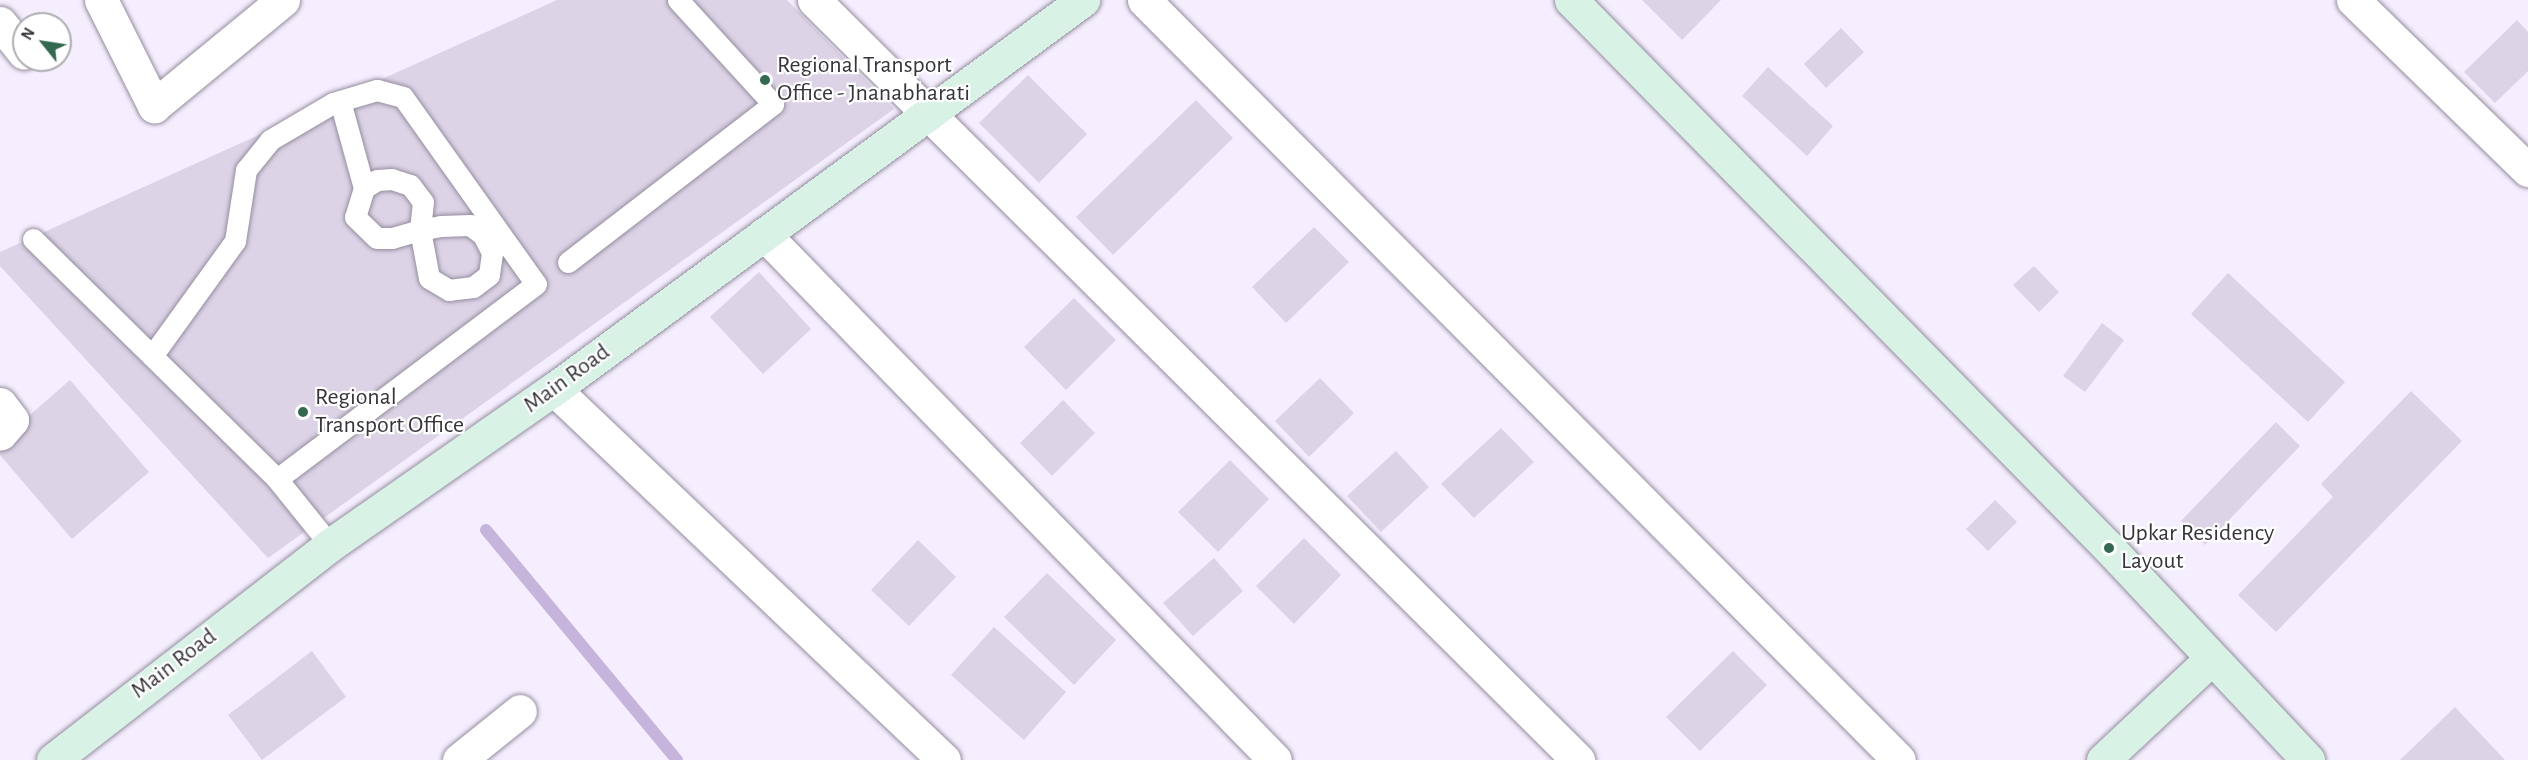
<!DOCTYPE html>
<style>
body{margin:0}
#map{position:relative;width:2528px;height:760px;overflow:hidden;background:#f5eefe;font-family:"Alegreya Sans",sans-serif}
div>[style]{position:absolute}
.stream>*{height:12px;margin:-6px;padding:0 6px;transform-origin:6px;border-radius:6px;background:#c7b4dd}
.building>*{inset:0;background:#dcd3e6}
.roads{filter:drop-shadow(0 0 2px #958d9f) drop-shadow(0 0 2px #958d9f)}
.lane>*{height:21px;margin:-10.5px;padding:0 10.5px;transform-origin:10.5px;border-radius:10.5px;background:#fff}
.street>*{height:33px;margin:-16.5px;padding:0 16.5px;transform-origin:16.5px;border-radius:16.5px;background:#fff}
.secondary>*{height:33px;margin:-16.5px;padding:0 16.5px;transform-origin:16.5px;border-radius:16.5px;background:#d8f2e6}
.dots>*{width:16px;height:16px;translate:-50% -50%;box-sizing:border-box;border:3px solid #fff;border-radius:50%}
span{translate:-50% -50%;white-space:nowrap;text-align:center;line-height:1.15;-webkit-text-stroke:4.5px #fff;paint-order:stroke}
.poi-label{font-size:24px;color:#37343b}
.left{translate:0 -50%;text-align:left}
.street-label{font-size:24px;color:#37343b}
.north{position:absolute;left:12px;top:12px;width:60px;height:60px;box-sizing:border-box;background:#fff;border:2px solid #afaeb1;border-radius:50%;rotate:300deg;font-size:16px;font-weight:700;line-height:24px;text-align:center;color:#37343b}
.north::after{content:'';display:block;margin:auto;width:21px;height:27px;background:#326950;clip-path:polygon(50% 0,100% 100%,50% 72%,0 100%)}
</style>
<div id="map">
<div class="stream">
<i style="left:486px;top:530px;width:299px;rotate:50.3deg"></i>
</div>
<div class="building">
<i style="clip-path:polygon(557px 0,787px 0,894px 109px,268px 558px,0 266px,0 252px)"></i>
<i style="clip-path:polygon(1642px 0,1721px 0,1682px 40px)"></i>
<i style="clip-path:polygon(2517px 20px,2528px 32px,2528px 71px,2495px 103px,2464px 72px)"></i>
<i style="clip-path:polygon(1841px 28px,1864px 52px,1826px 88px,1804px 64px)"></i>
<i style="clip-path:polygon(1768px 67px,1833px 126px,1807px 156px,1742px 96px)"></i>
<i style="clip-path:polygon(1028px 75px,1087px 134px,1039px 183px,979px 123px)"></i>
<i style="clip-path:polygon(1196px 100px,1233px 138px,1113px 255px,1076px 217px)"></i>
<i style="clip-path:polygon(1314px 227px,1349px 262px,1286px 323px,1252px 287px)"></i>
<i style="clip-path:polygon(2034px 266px,2059px 292px,2039px 312px,2013px 285px)"></i>
<i style="clip-path:polygon(759px 272px,811px 329px,763px 374px,710px 317px)"></i>
<i style="clip-path:polygon(2228px 273px,2345px 382px,2308px 422px,2191px 314px)"></i>
<i style="clip-path:polygon(1074px 298px,1116px 340px,1066px 390px,1024px 347px)"></i>
<i style="clip-path:polygon(2102px 323px,2124px 340px,2085px 392px,2063px 376px)"></i>
<i style="clip-path:polygon(1320px 378px,1354px 413px,1309px 457px,1275px 421px)"></i>
<i style="clip-path:polygon(70px 380px,149px 472px,72px 539px,0 455px,0 441px)"></i>
<i style="clip-path:polygon(2411px 391px,2462px 441px,2276px 632px,2238px 595px,2333px 497px,2321px 484px)"></i>
<i style="clip-path:polygon(1063px 400px,1095px 433px,1052px 476px,1020px 443px)"></i>
<i style="clip-path:polygon(2276px 422px,2300px 446px,2205px 545px,2181px 521px)"></i>
<i style="clip-path:polygon(1501px 428px,1534px 462px,1474px 518px,1441px 484px)"></i>
<i style="clip-path:polygon(1396px 451px,1429px 487px,1381px 532px,1347px 496px)"></i>
<i style="clip-path:polygon(1230px 460px,1269px 499px,1218px 552px,1178px 512px)"></i>
<i style="clip-path:polygon(1995px 500px,2017px 522px,1988px 551px,1966px 529px)"></i>
<i style="clip-path:polygon(1304px 538px,1341px 575px,1294px 624px,1256px 586px)"></i>
<i style="clip-path:polygon(918px 540px,956px 577px,909px 626px,871px 590px)"></i>
<i style="clip-path:polygon(1214px 558px,1243px 591px,1193px 636px,1163px 603px)"></i>
<i style="clip-path:polygon(1047px 573px,1116px 640px,1074px 685px,1004px 617px)"></i>
<i style="clip-path:polygon(994px 627px,1066px 692px,1024px 740px,951px 675px)"></i>
<i style="clip-path:polygon(312px 651px,346px 697px,262px 760px,228px 715px)"></i>
<i style="clip-path:polygon(1733px 651px,1767px 685px,1700px 751px,1666px 717px)"></i>
<i style="clip-path:polygon(2455px 707px,2505px 760px,2400px 760px)"></i>
</div>
<div class="roads">
<div class="lane">
<i style="left:340px;top:101px;width:90px;rotate:74.6deg"></i>
<i style="left:364px;top:188px;width:30px;rotate:107deg"></i>
<i style="left:355px;top:217px;width:30px;rotate:44deg"></i>
<i style="left:377px;top:238px;width:15px"></i>
<i style="left:392px;top:238px;width:29px;rotate:-16deg"></i>
<i style="left:420px;top:230px;width:21px;rotate:-11deg"></i>
<i style="left:441px;top:226px;width:29px;rotate:-2deg"></i>
<i style="left:470px;top:225px;width:16px;rotate:38deg"></i>
<i style="left:483px;top:235px;width:20px;rotate:63deg"></i>
<i style="left:492px;top:253px;width:22px;rotate:98deg"></i>
<i style="left:489px;top:275px;width:20px;rotate:143deg"></i>
<i style="left:473px;top:287px;width:24px;rotate:173deg"></i>
<i style="left:449px;top:290px;width:23px;rotate:-149deg"></i>
<i style="left:429px;top:278px;width:49px;rotate:-100.6deg"></i>
<i style="left:420px;top:230px;width:28px;rotate:-84deg"></i>
<i style="left:423px;top:202px;width:21px;rotate:-127deg"></i>
<i style="left:410px;top:185px;width:19px;rotate:-162deg"></i>
<i style="left:392px;top:179px;width:15px;rotate:176deg"></i>
<i style="left:377px;top:180px;width:15px;rotate:148deg"></i>
<i style="left:33px;top:239px;width:342px;rotate:44.5deg"></i>
<i style="left:568px;top:262px;width:259px;rotate:-37.6deg"></i>
<i style="left:773px;top:104px;width:141px;rotate:-132.4deg"></i>
<i style="left:152px;top:356px;width:142px;rotate:-54.2deg"></i>
<i style="left:235px;top:241px;width:72px;rotate:-81.2deg"></i>
<i style="left:246px;top:170px;width:38px;rotate:-51deg"></i>
<i style="left:270px;top:140px;width:73px;rotate:-30.4deg"></i>
<i style="left:333px;top:103px;width:46px;rotate:-16.5deg"></i>
<i style="left:377px;top:90px;width:27px;rotate:15deg"></i>
<i style="left:403px;top:97px;width:229px;rotate:54.6deg"></i>
<i style="left:536px;top:284px;width:324px;rotate:143deg"></i>
<i style="left:277px;top:479px;width:85px;rotate:51.2deg"></i>
</div>
<div class="street">
<i style="left:101px;top:0;width:119px;rotate:63.4deg"></i>
<i style="left:154px;top:106px;width:167px;rotate:-39.4deg"></i>
<i style="left:814px;top:0;width:1078px;rotate:44.85deg"></i>
<i style="left:1144px;top:0;width:1071px;rotate:45.19deg"></i>
<i style="left:2353px;top:0;width:244px;rotate:44.2deg"></i>
<i style="left:0;top:23px;width:38px;rotate:51deg"></i>
<i style="left:764px;top:234px;width:733px;rotate:45.83deg"></i>
<i style="left:554px;top:389px;width:538px;rotate:43.57deg"></i>
<i style="left:0;top:404px;width:20px;rotate:53deg"></i>
<i style="left:12px;top:420px;width:18px;rotate:131deg"></i>
<i style="left:459px;top:760px;width:78px;rotate:-38.8deg"></i>
</div>
<div class="secondary">
<i style="left:1571px;top:0;width:768px;rotate:45.53deg"></i>
<i style="left:2109px;top:548px;width:291px;rotate:46.8deg"></i>
<i style="left:53px;top:760px;width:351px;rotate:-37.8deg"></i>
<i style="left:330px;top:545px;width:273px;rotate:-34.9deg"></i>
<i style="left:554px;top:389px;width:657px;rotate:-36.33deg"></i>
<i style="left:2103px;top:760px;width:148px;rotate:-43.1deg"></i>
</div>
</div>
<div class="dots">
<i style="left:765px;top:80px;background:#326950"></i>
<i style="left:303px;top:412px;background:#326950"></i>
<i style="left:2109px;top:548px;background:#326950"></i>
</div>
<div class="poi-label">
<span class="left" style="left:777px;top:80px">Regional Transport<br>Office - Jnanabharati</span>
<span class="left" style="left:315px;top:412px">Regional<br>Transport Office</span>
<span class="left" style="left:2121px;top:548px">Upkar Residency<br>Layout</span>
</div>
<div class="street-label">
<span style="left:567px;top:379px;rotate:-36deg">Main Road</span>
<span style="left:174px;top:664px;rotate:-37deg">Main Road</span>
</div>
<div class="north">N</div>
</div>
